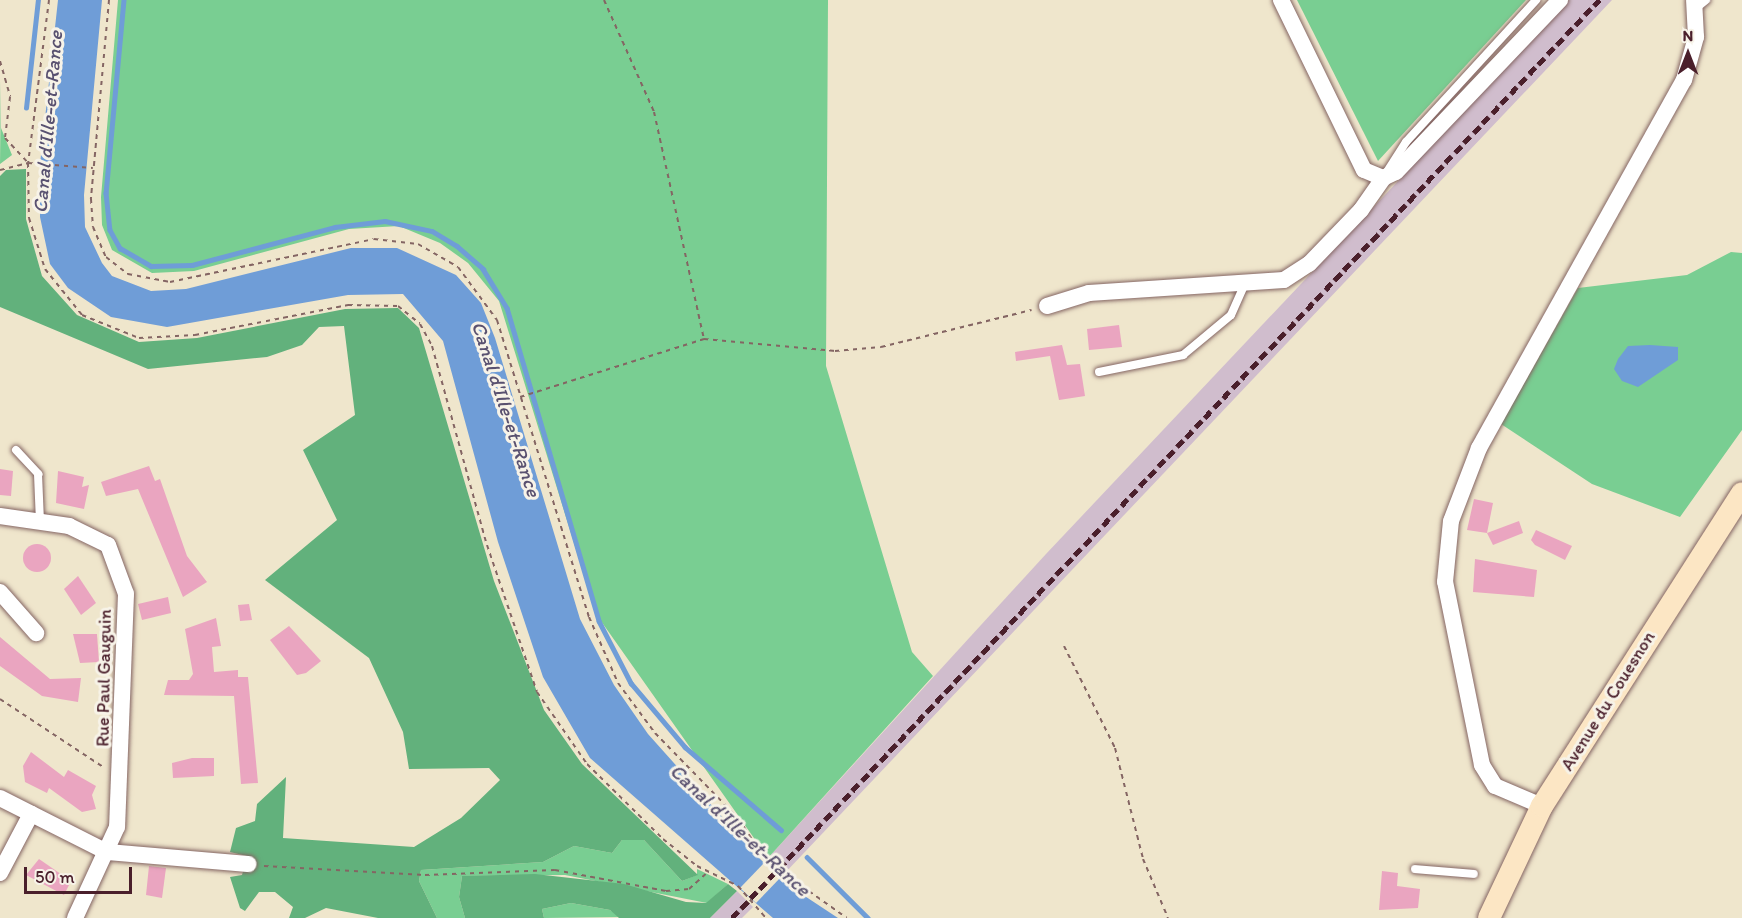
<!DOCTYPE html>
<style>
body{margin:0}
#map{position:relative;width:1742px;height:918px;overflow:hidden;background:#efe6cc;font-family:Itim,sans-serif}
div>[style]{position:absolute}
.industrial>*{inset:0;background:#d0bdcd}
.green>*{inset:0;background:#79ce92}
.forest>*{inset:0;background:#62b17c}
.water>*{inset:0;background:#6f9dd7}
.pier>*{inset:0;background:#efe6cc}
.stream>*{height:4.5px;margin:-2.25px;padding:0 2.25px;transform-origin:2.25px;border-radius:2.25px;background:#6f9dd7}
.building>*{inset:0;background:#eaa5c0}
.round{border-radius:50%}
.path>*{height:2px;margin-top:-1px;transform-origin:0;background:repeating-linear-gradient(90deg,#846563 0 4.5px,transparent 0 9px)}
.roads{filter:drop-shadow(0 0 2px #846563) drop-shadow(0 0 2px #846563)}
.lane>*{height:8px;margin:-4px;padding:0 4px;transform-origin:4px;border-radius:4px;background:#fff}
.street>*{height:16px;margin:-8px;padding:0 8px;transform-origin:8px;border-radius:8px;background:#fff}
.secondary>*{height:22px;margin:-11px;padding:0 11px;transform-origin:11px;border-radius:11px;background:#fce6c4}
.rail>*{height:4.5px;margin-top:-2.25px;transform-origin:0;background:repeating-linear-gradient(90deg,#4a1f2b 0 9px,transparent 0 13.5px)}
span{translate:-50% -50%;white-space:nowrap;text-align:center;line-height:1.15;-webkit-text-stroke:6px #f7f3e8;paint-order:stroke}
.street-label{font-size:18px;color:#4a1f2b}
.water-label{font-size:20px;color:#595170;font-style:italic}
.north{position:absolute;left:1658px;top:24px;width:60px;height:60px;-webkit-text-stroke:4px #f7f3e8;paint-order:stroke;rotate:0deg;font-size:16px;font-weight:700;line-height:24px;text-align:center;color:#4a1f2b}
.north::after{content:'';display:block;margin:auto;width:21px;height:27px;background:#4a1f2b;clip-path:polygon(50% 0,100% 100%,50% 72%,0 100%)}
.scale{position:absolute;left:24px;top:867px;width:108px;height:27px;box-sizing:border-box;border:3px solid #4a1f2b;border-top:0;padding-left:8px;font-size:18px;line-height:21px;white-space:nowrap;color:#4a1f2b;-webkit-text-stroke:4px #f7f3e8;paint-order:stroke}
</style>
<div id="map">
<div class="industrial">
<i style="clip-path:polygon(1569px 0,1612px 0,784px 874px,768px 858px,1046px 554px)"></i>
<i style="clip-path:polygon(737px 891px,753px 907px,742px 918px,710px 918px)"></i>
</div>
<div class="green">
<i style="clip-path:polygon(118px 0,828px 0,826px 366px,912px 652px,933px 676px,768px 858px,596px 614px,499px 301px,468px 263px,440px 243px,399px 226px,349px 229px,194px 271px,152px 273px,112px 250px,102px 225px,101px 197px)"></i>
<i style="clip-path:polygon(1297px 0,1526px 0,1378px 161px)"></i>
<i style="clip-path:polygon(1px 79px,1px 128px,12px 155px,0 164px)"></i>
<i style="clip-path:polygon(1731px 252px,1742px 253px,1742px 430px,1680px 517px,1592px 484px,1501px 424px,1578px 288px,1687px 275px)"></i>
<i style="clip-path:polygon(622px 840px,644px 840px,682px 881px,697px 875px,697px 869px,728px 884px,707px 903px,565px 875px,462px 876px,459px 897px,465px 918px,437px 918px,419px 881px,421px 870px,543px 862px,574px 846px,612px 853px)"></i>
<i style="clip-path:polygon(571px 903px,610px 910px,620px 917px,544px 918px,542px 909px)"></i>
</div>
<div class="forest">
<i style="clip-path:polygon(26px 169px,26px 219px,42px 276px,77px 315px,139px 342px,197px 338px,345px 309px,398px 308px,419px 328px,494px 581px,544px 710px,582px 764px,698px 875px,682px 881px,644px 840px,622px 840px,612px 853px,574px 846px,543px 862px,421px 870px,419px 881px,437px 918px,378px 918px,326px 908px,305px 918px,289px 918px,293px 907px,275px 892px,259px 892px,245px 911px,240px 908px,230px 877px,242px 875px,247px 856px,230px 852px,236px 828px,255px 821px,257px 804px,286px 777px,283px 838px,414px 847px,461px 818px,500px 780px,489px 768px,409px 769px,403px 732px,369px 658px,265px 580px,337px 520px,303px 450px,355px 415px,344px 326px,319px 327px,302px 345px,267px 357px,148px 369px,0 307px,0 176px,6px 170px)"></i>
<i style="clip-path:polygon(535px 874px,624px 884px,686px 902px,706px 903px,728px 884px,737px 891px,710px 918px,619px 918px,610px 910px,571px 903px,542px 909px,544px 918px,465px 918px,459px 897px,462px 876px)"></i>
</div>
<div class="water">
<i style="clip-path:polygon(58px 0,102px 0,84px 195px,85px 227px,102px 263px,112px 276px,151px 291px,186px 289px,351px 248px,397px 248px,456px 275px,481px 303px,495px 338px,580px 619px,614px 685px,648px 734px,758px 857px,785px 883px,838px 918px,773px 918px,590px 758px,543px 677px,498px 542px,443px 341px,403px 294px,348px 295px,167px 327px,111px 317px,68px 288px,50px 264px,40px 217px,40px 164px)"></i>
<i style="clip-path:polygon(1650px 345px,1678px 347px,1678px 360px,1638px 387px,1622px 381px,1614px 369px,1618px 359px,1628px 346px)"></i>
</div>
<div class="pier">
<i style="clip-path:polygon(766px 861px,782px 876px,756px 903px,740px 888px)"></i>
</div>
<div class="stream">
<i style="left:124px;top:0;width:194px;rotate:95.3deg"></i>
<i style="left:106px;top:193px;width:37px;rotate:84deg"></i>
<i style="left:110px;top:230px;width:21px;rotate:61deg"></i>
<i style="left:120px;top:248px;width:36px;rotate:30deg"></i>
<i style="left:151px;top:266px;width:41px;rotate:-1.4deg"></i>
<i style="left:192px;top:265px;width:148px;rotate:-14.9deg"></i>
<i style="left:335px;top:227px;width:50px;rotate:-6.8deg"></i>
<i style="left:385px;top:221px;width:48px;rotate:12deg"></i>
<i style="left:432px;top:231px;width:29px;rotate:31deg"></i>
<i style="left:457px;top:246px;width:35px;rotate:41deg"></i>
<i style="left:483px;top:269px;width:46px;rotate:58.4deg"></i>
<i style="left:507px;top:308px;width:326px;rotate:73.6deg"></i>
<i style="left:599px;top:621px;width:70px;rotate:62.7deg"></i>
<i style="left:631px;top:683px;width:84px;rotate:49.8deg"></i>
<i style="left:685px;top:747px;width:127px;rotate:40.8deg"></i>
<i style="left:26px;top:108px;width:109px;rotate:-83.7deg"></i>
<i style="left:807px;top:857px;width:86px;rotate:45deg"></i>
</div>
<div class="building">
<i style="clip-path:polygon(1119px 325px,1122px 347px,1089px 350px,1087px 329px)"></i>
<i style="clip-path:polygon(1062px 345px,1067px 365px,1080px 364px,1085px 396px,1059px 400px,1050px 356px,1016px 361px,1015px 352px)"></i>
<i style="clip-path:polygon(149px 466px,155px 481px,160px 479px,187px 556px,207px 582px,183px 597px,138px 489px,106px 496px,101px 482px)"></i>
<i style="clip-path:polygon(0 469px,13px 471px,11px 496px,0 495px)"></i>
<i style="clip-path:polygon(58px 471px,84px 477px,82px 487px,89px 485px,84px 509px,56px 503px)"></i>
<i style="clip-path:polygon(1474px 499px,1493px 503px,1487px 533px,1467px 530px)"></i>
<i style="clip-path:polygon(1519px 521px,1523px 533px,1493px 545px,1487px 533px)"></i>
<i style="clip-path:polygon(1536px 530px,1572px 546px,1565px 560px,1535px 545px,1531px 540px)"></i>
<i class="round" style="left:23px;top:544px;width:28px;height:28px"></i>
<i style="clip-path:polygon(1475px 559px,1537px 570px,1534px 597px,1473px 592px)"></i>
<i style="clip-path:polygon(78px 576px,96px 603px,81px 615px,64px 589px)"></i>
<i style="clip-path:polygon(168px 597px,171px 613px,142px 620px,138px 604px)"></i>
<i style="clip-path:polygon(249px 604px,252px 620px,240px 621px,238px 605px)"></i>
<i style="clip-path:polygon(216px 618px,221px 646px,212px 647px,214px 672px,238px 670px,238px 677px,248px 677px,258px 783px,241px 784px,234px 696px,164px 695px,168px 680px,189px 680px,193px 674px,185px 629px)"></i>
<i style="clip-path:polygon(289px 626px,321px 661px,306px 673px,297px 675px,270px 640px)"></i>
<i style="clip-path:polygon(73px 634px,97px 634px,99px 662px,80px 663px)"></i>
<i style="clip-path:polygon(0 637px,50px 679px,81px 678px,78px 702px,42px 696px,0 666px)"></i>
<i style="clip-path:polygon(31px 752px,64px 777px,68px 770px,96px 786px,92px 795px,96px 809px,82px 812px,49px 788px,47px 793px,25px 782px,23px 766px)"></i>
<i style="clip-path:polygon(192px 758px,214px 758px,214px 776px,173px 778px,172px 763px)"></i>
<i style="clip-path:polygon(39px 859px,71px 881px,64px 895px,26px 875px)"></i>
<i style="clip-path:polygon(149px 866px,166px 868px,162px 898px,146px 895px)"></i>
<i style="clip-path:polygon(1382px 871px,1398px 873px,1397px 886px,1420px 889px,1418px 908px,1379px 910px)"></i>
</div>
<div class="path">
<i style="left:49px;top:0;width:164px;rotate:97.3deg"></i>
<i style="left:28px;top:163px;width:55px;rotate:89deg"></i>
<i style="left:29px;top:218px;width:53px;rotate:72.6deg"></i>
<i style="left:45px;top:269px;width:59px;rotate:51.2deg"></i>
<i style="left:82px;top:315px;width:61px;rotate:22deg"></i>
<i style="left:139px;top:338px;width:56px;rotate:-3.1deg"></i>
<i style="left:195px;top:335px;width:156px;rotate:-11.1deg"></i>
<i style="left:348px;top:305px;width:50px;rotate:1.1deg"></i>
<i style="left:398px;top:306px;width:28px;rotate:39deg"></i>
<i style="left:420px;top:324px;width:25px;rotate:61deg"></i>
<i style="left:432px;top:346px;width:206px;rotate:74.6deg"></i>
<i style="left:487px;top:545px;width:155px;rotate:71.2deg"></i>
<i style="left:537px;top:692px;width:88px;rotate:55.2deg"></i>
<i style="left:587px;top:764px;width:107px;rotate:44.6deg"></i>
<i style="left:663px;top:839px;width:43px;rotate:38.5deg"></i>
<i style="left:697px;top:866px;width:46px;rotate:26deg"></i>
<i style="left:738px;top:886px;width:43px;rotate:48.8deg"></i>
<i style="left:109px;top:0;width:200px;rotate:95.2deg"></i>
<i style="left:91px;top:199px;width:28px;rotate:86deg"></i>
<i style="left:93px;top:227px;width:33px;rotate:67deg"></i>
<i style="left:106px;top:257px;width:28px;rotate:38deg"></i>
<i style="left:128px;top:274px;width:43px;rotate:10.8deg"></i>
<i style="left:170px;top:282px;width:208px;rotate:-11.9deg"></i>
<i style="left:374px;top:239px;width:44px;rotate:6.5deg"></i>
<i style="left:418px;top:244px;width:46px;rotate:29.9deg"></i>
<i style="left:458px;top:267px;width:66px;rotate:53.7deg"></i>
<i style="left:497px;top:320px;width:311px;rotate:72.8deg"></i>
<i style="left:589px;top:617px;width:72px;rotate:66.3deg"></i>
<i style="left:618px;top:683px;width:62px;rotate:53.5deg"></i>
<i style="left:655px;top:733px;width:120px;rotate:45.7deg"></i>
<i style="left:739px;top:819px;width:49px;rotate:57.6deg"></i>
<i style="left:765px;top:860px;width:100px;rotate:35.3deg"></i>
<i style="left:604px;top:0;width:123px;rotate:65.9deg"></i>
<i style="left:654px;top:112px;width:232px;rotate:77.6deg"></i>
<i style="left:0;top:61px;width:37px;rotate:74deg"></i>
<i style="left:10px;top:97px;width:41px;rotate:97deg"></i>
<i style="left:5px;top:138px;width:34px;rotate:47deg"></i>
<i style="left:0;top:170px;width:29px;rotate:-14deg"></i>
<i style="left:28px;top:163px;width:65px;rotate:4.4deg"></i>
<i style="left:520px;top:397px;width:193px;rotate:-17.5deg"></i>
<i style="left:704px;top:339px;width:132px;rotate:5.2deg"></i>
<i style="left:835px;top:351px;width:46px;rotate:-5deg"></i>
<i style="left:881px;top:347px;width:155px;rotate:-13.8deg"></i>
<i style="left:1064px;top:646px;width:114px;rotate:63.4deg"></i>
<i style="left:1115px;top:748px;width:114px;rotate:75.8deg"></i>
<i style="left:1143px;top:859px;width:64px;rotate:67deg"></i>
<i style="left:0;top:699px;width:123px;rotate:33.4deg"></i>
<i style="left:264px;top:866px;width:161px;rotate:3.2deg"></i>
<i style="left:425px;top:875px;width:130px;rotate:-2.2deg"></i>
<i style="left:555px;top:870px;width:113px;rotate:10.7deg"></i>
<i style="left:666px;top:891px;width:23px;rotate:-5deg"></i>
<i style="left:689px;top:889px;width:25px;rotate:-42deg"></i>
</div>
<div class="roads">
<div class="lane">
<i style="left:1696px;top:8px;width:13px;rotate:-39deg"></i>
<i style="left:1383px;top:178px;width:43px;rotate:-57.4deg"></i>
<i style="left:1406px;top:142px;width:193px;rotate:-47.5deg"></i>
<i style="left:1099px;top:372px;width:86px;rotate:-11.4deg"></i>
<i style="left:1183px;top:355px;width:62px;rotate:-39.8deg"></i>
<i style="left:1231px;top:315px;width:34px;rotate:-66deg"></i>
<i style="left:16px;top:450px;width:33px;rotate:47deg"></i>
<i style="left:38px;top:474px;width:48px;rotate:87.6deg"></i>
<i style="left:1415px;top:869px;width:59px;rotate:4.8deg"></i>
</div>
<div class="street">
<i style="left:1281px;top:0;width:189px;rotate:64deg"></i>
<i style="left:1364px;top:170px;width:21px;rotate:23deg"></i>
<i style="left:1383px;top:178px;width:14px;rotate:-25deg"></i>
<i style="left:1396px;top:172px;width:238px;rotate:-46.4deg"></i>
<i style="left:1047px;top:306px;width:44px;rotate:-17.2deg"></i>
<i style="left:1089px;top:293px;width:195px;rotate:-3.8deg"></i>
<i style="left:1284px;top:280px;width:30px;rotate:-33deg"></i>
<i style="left:1309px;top:264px;width:75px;rotate:-46.1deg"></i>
<i style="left:1361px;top:210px;width:39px;rotate:-55deg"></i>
<i style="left:0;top:516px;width:70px;rotate:8.2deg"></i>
<i style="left:69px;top:526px;width:43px;rotate:26deg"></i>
<i style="left:108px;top:545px;width:52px;rotate:69.8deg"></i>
<i style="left:126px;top:594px;width:233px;rotate:92.2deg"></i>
<i style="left:117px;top:827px;width:100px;rotate:114.8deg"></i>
<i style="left:0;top:592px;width:55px;rotate:48.7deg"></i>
<i style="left:0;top:798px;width:120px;rotate:26.8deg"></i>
<i style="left:107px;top:852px;width:142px;rotate:4.9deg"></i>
<i style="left:1542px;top:806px;width:51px;rotate:-156.9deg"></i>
<i style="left:1495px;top:786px;width:25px;rotate:-122deg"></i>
<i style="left:1482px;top:765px;width:187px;rotate:-101.4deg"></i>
<i style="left:1445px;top:582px;width:61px;rotate:-84.4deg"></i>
<i style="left:1451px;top:521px;width:78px;rotate:-69deg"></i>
<i style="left:1479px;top:448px;width:421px;rotate:-60.9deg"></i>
<i style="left:1684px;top:80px;width:45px;rotate:-74.4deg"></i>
<i style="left:1696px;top:37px;width:37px;rotate:-93deg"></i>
<i style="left:0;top:873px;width:67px;rotate:-62.3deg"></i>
</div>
<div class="secondary">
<i style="left:1489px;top:918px;width:124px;rotate:-64.7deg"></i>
<i style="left:1542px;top:806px;width:371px;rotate:-57.4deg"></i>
</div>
</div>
<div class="rail">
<i style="left:732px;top:918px;width:1263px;rotate:-46.64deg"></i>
</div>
<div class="street-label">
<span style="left:104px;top:678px;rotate:-89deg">Rue Paul Gauguin</span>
<span style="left:1608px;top:701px;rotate:-58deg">Avenue du Couesnon</span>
</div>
<div class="water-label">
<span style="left:48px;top:122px;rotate:-85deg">Canal d'Ille-et-Rance</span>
<span style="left:506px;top:409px;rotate:72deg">Canal d'Ille-et-Rance</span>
<span style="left:740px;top:830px;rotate:43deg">Canal d'Ille-et-Rance</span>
</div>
<div class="north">N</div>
<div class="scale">50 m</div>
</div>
